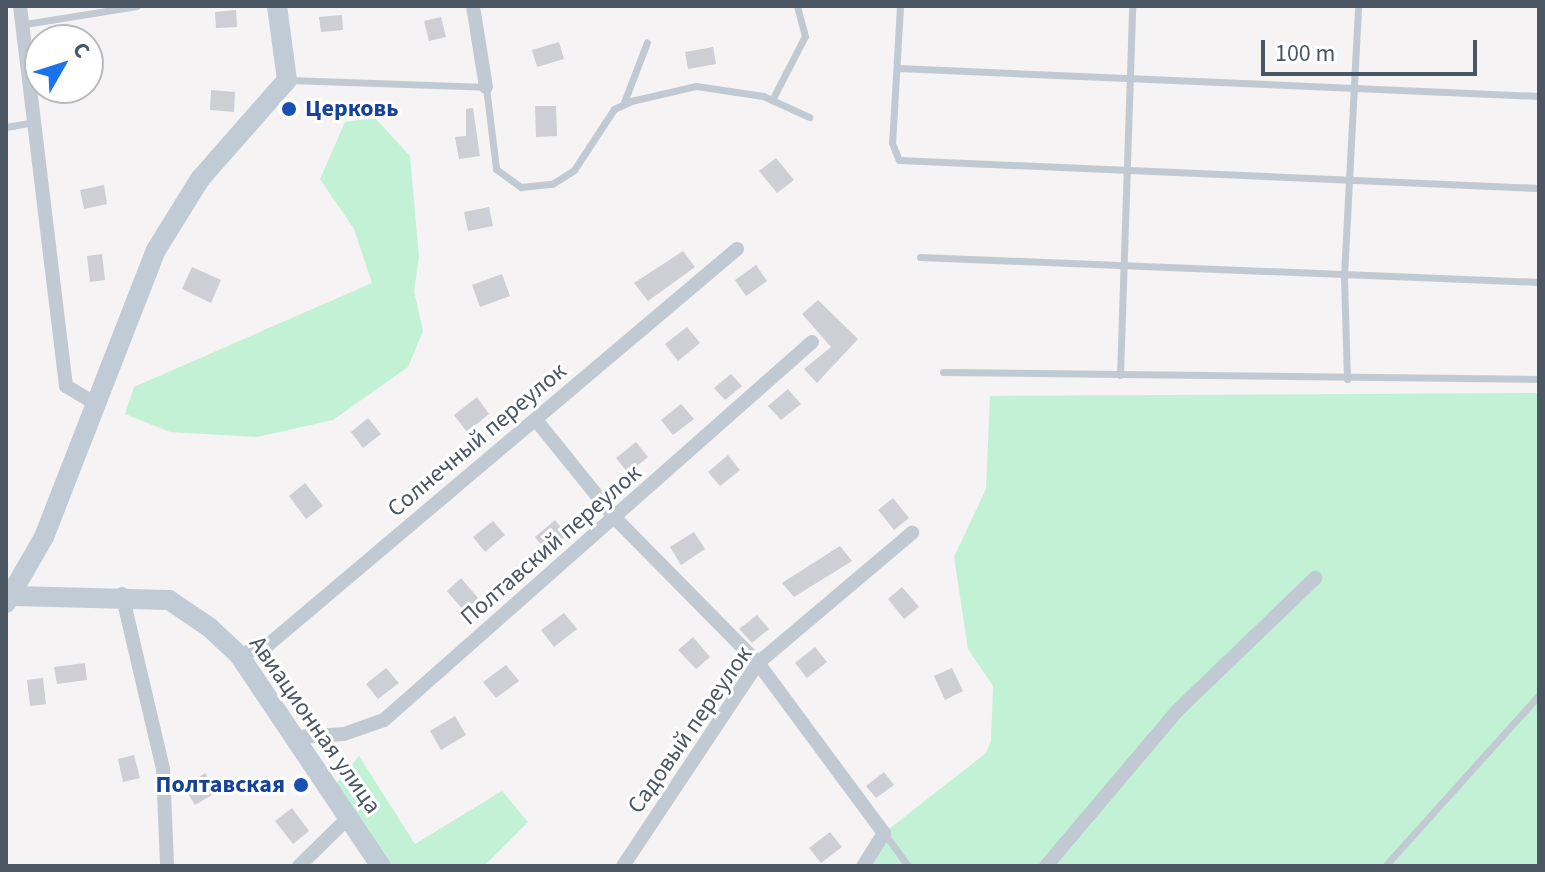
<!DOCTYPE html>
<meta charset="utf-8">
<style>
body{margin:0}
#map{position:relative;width:1545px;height:872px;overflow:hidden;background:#f5f3f3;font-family:"Source Sans 3",sans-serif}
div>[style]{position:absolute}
.green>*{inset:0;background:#c3f1d5}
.building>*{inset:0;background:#cdcfd5}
.lane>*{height:7px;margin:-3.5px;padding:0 3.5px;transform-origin:3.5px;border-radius:3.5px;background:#c1cad2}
.street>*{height:14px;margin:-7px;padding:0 7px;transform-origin:7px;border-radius:7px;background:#c1cad2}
.secondary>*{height:20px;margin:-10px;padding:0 10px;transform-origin:10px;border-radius:10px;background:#c1cbd6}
.dots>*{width:22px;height:22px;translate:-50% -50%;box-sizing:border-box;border:4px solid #fff;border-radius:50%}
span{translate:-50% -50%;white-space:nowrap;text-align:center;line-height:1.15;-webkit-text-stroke:6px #fff;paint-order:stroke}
.transit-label{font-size:24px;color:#164399;font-weight:700}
.left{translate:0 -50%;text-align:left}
.right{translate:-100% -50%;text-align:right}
.street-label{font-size:24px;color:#4a5661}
.frame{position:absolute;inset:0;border:8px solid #4a5661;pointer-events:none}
.north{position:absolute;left:24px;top:24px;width:80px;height:80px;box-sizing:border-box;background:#fff;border:2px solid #b7bbc0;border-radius:50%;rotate:51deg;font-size:22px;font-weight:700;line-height:32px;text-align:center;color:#4a5661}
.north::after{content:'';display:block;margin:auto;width:28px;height:36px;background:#1a73e8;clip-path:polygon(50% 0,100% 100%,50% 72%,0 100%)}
.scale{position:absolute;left:1261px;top:40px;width:216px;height:36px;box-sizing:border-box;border:4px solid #4a5661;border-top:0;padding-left:10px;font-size:24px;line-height:28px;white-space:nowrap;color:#4a5661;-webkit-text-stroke:6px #fff;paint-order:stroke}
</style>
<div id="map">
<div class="green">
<i style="clip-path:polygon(375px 118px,410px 156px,419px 257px,414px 291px,423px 331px,408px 367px,333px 420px,257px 437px,170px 432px,125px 414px,134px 387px,372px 283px,354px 229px,320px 179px,345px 122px)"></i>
<i style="clip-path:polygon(1539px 393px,1539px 866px,863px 866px,884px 833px,986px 753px,991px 741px,993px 686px,968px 649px,954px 557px,986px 489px,990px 396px)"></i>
<i style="clip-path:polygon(359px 756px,415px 844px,502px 791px,528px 822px,484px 866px,389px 866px,334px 786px)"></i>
</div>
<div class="building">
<i style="clip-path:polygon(236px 10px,237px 27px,216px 28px,215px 12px)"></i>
<i style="clip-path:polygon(342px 15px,343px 30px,321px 32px,319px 17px)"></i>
<i style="clip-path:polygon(441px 17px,446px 37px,429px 41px,424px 21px)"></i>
<i style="clip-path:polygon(559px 42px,564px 59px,537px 67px,532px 50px)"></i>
<i style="clip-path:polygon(713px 47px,716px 64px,688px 69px,685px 52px)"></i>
<i style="clip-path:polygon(211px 90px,235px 92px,234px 112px,210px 110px)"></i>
<i style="clip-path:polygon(535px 106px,556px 106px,557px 136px,536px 137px)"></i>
<i style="clip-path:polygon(473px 108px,480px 156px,459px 159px,455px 137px,466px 136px,466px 109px)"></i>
<i style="clip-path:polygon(776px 158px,794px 180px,777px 193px,759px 171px)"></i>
<i style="clip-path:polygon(104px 185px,107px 204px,84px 209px,80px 190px)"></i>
<i style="clip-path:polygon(489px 207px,493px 226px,468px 231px,464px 212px)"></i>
<i style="clip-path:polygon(683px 251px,695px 267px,648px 301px,634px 283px)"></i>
<i style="clip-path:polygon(102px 254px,105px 280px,90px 282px,87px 256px)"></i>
<i style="clip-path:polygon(756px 265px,767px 281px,746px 296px,735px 280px)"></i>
<i style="clip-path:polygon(192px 267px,221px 280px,211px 303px,182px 289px)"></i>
<i style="clip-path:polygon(502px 274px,510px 296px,480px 307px,472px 285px)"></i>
<i style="clip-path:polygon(818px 300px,858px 339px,817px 383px,804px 369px,831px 347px,802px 314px)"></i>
<i style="clip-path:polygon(687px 327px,700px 343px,678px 361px,665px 344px)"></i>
<i style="clip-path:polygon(731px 374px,742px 386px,725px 400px,714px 388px)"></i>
<i style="clip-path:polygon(788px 389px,801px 404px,781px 420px,768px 406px)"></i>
<i style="clip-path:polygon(477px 397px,489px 414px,467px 432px,454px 415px)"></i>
<i style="clip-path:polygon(681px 404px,694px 419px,673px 435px,661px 420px)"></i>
<i style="clip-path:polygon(368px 418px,381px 434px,363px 448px,351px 432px)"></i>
<i style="clip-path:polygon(636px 442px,648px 457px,628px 473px,616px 458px)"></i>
<i style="clip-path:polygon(728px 455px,740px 470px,720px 486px,708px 472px)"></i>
<i style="clip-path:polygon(305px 483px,323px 506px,306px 519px,289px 496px)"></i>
<i style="clip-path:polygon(893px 498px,909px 518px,894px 530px,878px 510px)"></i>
<i style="clip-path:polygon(555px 520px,567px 535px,547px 552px,535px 537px)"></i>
<i style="clip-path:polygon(493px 521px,505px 535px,485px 552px,473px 537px)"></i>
<i style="clip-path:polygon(694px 532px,705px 549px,681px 565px,670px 547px)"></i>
<i style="clip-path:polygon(840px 546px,852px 561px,794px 597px,782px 583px)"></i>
<i style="clip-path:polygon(461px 578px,478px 598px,464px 611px,447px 591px)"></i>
<i style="clip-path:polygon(902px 587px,919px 607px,904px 619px,888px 599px)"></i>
<i style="clip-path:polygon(564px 613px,577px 629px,554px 647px,541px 630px)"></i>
<i style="clip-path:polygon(757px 615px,769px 629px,752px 643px,739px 629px)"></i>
<i style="clip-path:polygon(693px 637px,710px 657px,696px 669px,678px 650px)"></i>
<i style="clip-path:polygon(815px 647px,827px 662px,807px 678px,795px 663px)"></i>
<i style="clip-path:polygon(85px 663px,87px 680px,57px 684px,54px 667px)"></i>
<i style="clip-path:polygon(506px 665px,519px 681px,496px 698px,483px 682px)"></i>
<i style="clip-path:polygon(386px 668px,399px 683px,378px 699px,366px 684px)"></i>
<i style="clip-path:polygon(952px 668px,963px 691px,945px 700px,934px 676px)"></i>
<i style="clip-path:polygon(43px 678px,46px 704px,30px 706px,27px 680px)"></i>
<i style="clip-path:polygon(455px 716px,466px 735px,441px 750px,430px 731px)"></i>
<i style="clip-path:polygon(134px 755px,140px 778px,123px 782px,118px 759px)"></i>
<i style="clip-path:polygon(884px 772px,894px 785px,876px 798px,866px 786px)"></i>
<i style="clip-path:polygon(205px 773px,217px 792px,195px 805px,184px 787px)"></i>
<i style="clip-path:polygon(292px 808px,309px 831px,293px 844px,275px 821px)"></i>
<i style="clip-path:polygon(830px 832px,842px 847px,821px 863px,809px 848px)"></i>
</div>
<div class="lane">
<i style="left:900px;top:6px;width:137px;rotate:93.3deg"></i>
<i style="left:892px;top:143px;width:18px;rotate:68deg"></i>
<i style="left:899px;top:160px;width:641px;rotate:2.51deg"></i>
<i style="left:25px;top:24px;width:113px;rotate:-9.1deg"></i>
<i style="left:898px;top:68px;width:642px;rotate:2.5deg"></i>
<i style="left:289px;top:80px;width:197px;rotate:2deg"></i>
<i style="left:486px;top:87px;width:83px;rotate:83deg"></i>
<i style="left:496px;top:169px;width:31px;rotate:36deg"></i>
<i style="left:521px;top:187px;width:31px;rotate:-6deg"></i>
<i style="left:552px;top:184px;width:26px;rotate:-32deg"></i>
<i style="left:574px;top:170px;width:73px;rotate:-56.7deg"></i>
<i style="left:614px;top:109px;width:19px;rotate:-25deg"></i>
<i style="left:631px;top:101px;width:67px;rotate:-13deg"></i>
<i style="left:696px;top:86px;width:68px;rotate:8.5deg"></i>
<i style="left:763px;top:96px;width:51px;rotate:24.5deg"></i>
<i style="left:772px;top:100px;width:72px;rotate:-62.7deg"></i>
<i style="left:805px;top:36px;width:31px;rotate:-105deg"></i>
<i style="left:623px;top:105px;width:67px;rotate:-69.1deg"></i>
<i style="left:6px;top:127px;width:28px;rotate:-10deg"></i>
<i style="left:920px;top:257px;width:620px;rotate:2.31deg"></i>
<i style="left:943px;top:372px;width:596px;rotate:0.67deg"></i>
<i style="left:1120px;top:375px;width:369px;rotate:-88.1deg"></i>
<i style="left:1347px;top:379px;width:103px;rotate:-91.7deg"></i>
<i style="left:1344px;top:276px;width:270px;rotate:-87deg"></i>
<i style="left:884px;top:833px;width:41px;rotate:54deg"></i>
<i style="left:1385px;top:866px;width:230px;rotate:-48deg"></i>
</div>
<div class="street">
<i style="left:20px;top:6px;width:383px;rotate:83.1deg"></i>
<i style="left:66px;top:386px;width:33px;rotate:31deg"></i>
<i style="left:473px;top:6px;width:82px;rotate:80.9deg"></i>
<i style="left:536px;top:420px;width:127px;rotate:51.1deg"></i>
<i style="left:616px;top:519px;width:202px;rotate:45.4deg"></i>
<i style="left:758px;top:663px;width:212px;rotate:53.5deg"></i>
<i style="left:884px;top:833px;width:39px;rotate:122deg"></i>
<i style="left:122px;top:594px;width:180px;rotate:76.8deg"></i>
<i style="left:163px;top:769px;width:97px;rotate:87.6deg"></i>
<i style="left:239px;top:655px;width:31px;rotate:-19deg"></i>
<i style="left:268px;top:645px;width:614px;rotate:-40.18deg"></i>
<i style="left:297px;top:737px;width:47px;rotate:-3.7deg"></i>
<i style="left:344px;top:734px;width:42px;rotate:-19.3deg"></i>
<i style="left:384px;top:720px;width:571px;rotate:-41.45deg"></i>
<i style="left:299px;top:866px;width:69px;rotate:-44.4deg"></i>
<i style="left:623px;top:866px;width:244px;rotate:-56.4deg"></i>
<i style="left:758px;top:663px;width:202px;rotate:-40.2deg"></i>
<i style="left:1046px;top:866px;width:203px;rotate:-49.8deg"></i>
<i style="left:1177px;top:711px;width:192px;rotate:-43.9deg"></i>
</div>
<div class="secondary">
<i style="left:14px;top:596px;width:155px;rotate:1.5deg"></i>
<i style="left:169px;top:600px;width:48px;rotate:34deg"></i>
<i style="left:209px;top:627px;width:41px;rotate:43deg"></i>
<i style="left:239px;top:655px;width:254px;rotate:56.1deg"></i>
<i style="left:6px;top:603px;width:76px;rotate:-60.1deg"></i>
<i style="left:44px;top:537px;width:308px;rotate:-68.7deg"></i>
<i style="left:156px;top:250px;width:84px;rotate:-58.2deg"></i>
<i style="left:200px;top:179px;width:132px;rotate:-48.7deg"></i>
<i style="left:287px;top:80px;width:75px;rotate:-97.7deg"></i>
</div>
<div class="dots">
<i style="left:289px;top:109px;background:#1a4fb4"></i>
<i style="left:301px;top:785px;background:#1a4fb4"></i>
</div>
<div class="transit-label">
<span class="left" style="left:305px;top:109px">Церковь</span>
<span class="right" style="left:285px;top:785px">Полтавская</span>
</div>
<div class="street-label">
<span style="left:477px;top:440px;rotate:-40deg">Солнечный переулок</span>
<span style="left:551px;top:545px;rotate:-41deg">Полтавский переулок</span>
<span style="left:315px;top:725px;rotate:55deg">Авиационная улица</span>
<span style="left:690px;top:730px;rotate:-55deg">Садовый переулок</span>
</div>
<div class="frame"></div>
<div class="north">С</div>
<div class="scale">100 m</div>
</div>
